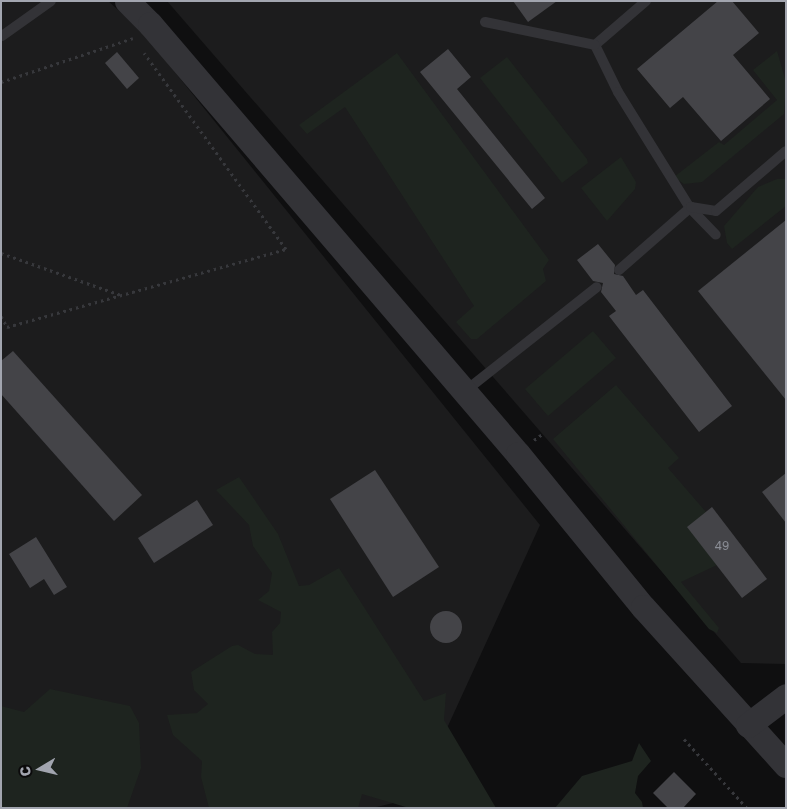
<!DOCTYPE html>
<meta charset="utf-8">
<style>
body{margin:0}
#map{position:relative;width:787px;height:809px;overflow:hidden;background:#0f0f10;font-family:"Golos Text",sans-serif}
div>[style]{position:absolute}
.built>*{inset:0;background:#1c1c1d}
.green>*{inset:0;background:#1e241f}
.building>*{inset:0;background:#444448}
.round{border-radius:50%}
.path>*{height:3px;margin-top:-1.5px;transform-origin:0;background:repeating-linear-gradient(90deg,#37383c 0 2.5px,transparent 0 6.5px)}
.service>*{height:10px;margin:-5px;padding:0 5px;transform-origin:5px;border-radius:5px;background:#333337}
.tertiary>*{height:25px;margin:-12.5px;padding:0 12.5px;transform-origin:12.5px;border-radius:12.5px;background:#333337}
span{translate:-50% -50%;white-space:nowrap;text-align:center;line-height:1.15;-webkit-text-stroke:5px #0b0a0b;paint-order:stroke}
.number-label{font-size:12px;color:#8a8d95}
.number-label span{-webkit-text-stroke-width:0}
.frame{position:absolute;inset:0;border:2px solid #a2a5af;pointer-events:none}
.north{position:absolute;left:15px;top:744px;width:50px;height:50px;-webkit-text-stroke:4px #0b0a0b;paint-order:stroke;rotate:261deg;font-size:14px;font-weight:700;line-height:20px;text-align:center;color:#a2a5af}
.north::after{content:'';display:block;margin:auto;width:18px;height:22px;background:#a2a5af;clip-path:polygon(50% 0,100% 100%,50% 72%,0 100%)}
</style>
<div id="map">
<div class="built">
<i style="clip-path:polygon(1px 1px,108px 1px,141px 30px,540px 525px,415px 798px,372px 808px,1px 808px)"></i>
<i style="clip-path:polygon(167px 1px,786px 1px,786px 664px,741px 663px)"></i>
</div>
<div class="green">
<i style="clip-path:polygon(777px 51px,786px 82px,784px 114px,702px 182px,684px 184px,674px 177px,719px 142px,724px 145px,777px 100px,753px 70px)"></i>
<i style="clip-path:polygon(397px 53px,549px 260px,543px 269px,546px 281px,477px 339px,471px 339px,456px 322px,474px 306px,345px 107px,307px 134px,299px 125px)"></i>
<i style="clip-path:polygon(507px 57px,587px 159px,588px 163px,562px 183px,480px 78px)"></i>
<i style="clip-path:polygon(621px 157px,636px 182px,635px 189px,607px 221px,581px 188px)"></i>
<i style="clip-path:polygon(777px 179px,786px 179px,786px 206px,732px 249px,727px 243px,724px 226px,758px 187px)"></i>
<i style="clip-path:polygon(593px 331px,616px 358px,548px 416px,525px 389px)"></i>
<i style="clip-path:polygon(616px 385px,679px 458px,668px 468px,706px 512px,688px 527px,717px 565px,681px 582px,719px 628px,717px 633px,709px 629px,553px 439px)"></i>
<i style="clip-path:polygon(239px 477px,278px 534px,299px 586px,309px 585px,339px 568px,424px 701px,446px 693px,444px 720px,496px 808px,409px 808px,362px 794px,358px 808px,209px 808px,201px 777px,202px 761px,173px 735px,167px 715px,197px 713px,208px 704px,194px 690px,191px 672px,232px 646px,238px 645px,255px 654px,273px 655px,272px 632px,280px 623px,281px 612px,258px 600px,269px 591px,272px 573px,253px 546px,249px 525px,216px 490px)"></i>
<i style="clip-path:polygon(50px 689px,130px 706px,139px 723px,141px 768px,127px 808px,1px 808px,1px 706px,24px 712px)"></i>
<i style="clip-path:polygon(639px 743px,651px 761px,638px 776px,635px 793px,642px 802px,643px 808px,555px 808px,582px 776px,632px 761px)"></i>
</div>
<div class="building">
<i style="clip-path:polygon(513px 1px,557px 1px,528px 22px)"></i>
<i style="clip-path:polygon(718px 1px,732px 1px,759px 33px,733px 55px,770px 99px,721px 141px,683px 97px,670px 108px,637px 69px)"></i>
<i style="clip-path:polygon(448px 49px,471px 77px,457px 89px,545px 198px,532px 209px,420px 72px)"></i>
<i style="clip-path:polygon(117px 52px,139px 78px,127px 89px,105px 63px)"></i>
<i style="clip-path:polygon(786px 220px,786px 400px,698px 291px)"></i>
<i style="clip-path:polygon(598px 244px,615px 265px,614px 274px,623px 276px,636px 295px,643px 290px,732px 406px,699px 432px,609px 316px,616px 311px,601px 292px,603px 283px,593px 281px,577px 260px)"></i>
<i style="clip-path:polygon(13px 351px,142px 495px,114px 521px,1px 394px,1px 361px)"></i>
<i style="clip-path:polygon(375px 470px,439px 567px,393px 597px,330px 499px)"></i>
<i style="clip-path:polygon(786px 473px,786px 523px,762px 492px)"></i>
<i style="clip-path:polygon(197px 500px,213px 525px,154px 563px,138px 538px)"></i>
<i style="clip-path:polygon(712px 507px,767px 579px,742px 598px,687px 527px)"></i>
<i style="clip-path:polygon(36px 537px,67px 587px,54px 595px,44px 579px,30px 588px,9px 554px)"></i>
<i class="round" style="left:430px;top:611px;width:32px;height:32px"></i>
<i style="clip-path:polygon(674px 772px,696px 794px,683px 808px,668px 808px,653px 793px)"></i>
</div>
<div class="path">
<i style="left:1px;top:82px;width:139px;rotate:-18.4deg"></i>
<i style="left:1px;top:253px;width:127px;rotate:19.3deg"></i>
<i style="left:1px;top:316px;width:13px;rotate:61deg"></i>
<i style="left:7px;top:327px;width:290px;rotate:-15.6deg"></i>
<i style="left:286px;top:249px;width:242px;rotate:-125.9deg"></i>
<i style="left:534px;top:440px;width:9px;rotate:-36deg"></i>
<i style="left:684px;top:739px;width:93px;rotate:47.6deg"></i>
</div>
<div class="service">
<i style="left:646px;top:1px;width:67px;rotate:139.2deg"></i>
<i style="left:595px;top:45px;width:52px;rotate:63.9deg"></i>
<i style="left:618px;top:92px;width:137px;rotate:58.2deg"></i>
<i style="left:690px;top:208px;width:37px;rotate:46deg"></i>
<i style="left:485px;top:22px;width:112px;rotate:11.8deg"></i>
<i style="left:2px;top:36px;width:60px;rotate:-35.5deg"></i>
<i style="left:619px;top:270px;width:96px;rotate:-41.2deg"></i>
<i style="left:691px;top:207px;width:25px;rotate:9deg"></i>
<i style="left:716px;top:211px;width:92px;rotate:-40.6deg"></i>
<i style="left:464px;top:392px;width:169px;rotate:-38.3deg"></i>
</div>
<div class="tertiary">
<i style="left:127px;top:1px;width:33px;rotate:45deg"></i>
<i style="left:150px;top:24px;width:566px;rotate:49.44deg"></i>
<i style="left:518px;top:454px;width:198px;rotate:50.8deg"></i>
<i style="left:643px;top:607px;width:213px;rotate:47.9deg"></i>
<i style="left:748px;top:725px;width:48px;rotate:-37.3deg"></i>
</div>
<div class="number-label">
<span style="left:722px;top:546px">49</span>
</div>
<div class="frame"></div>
<div class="north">С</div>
</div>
